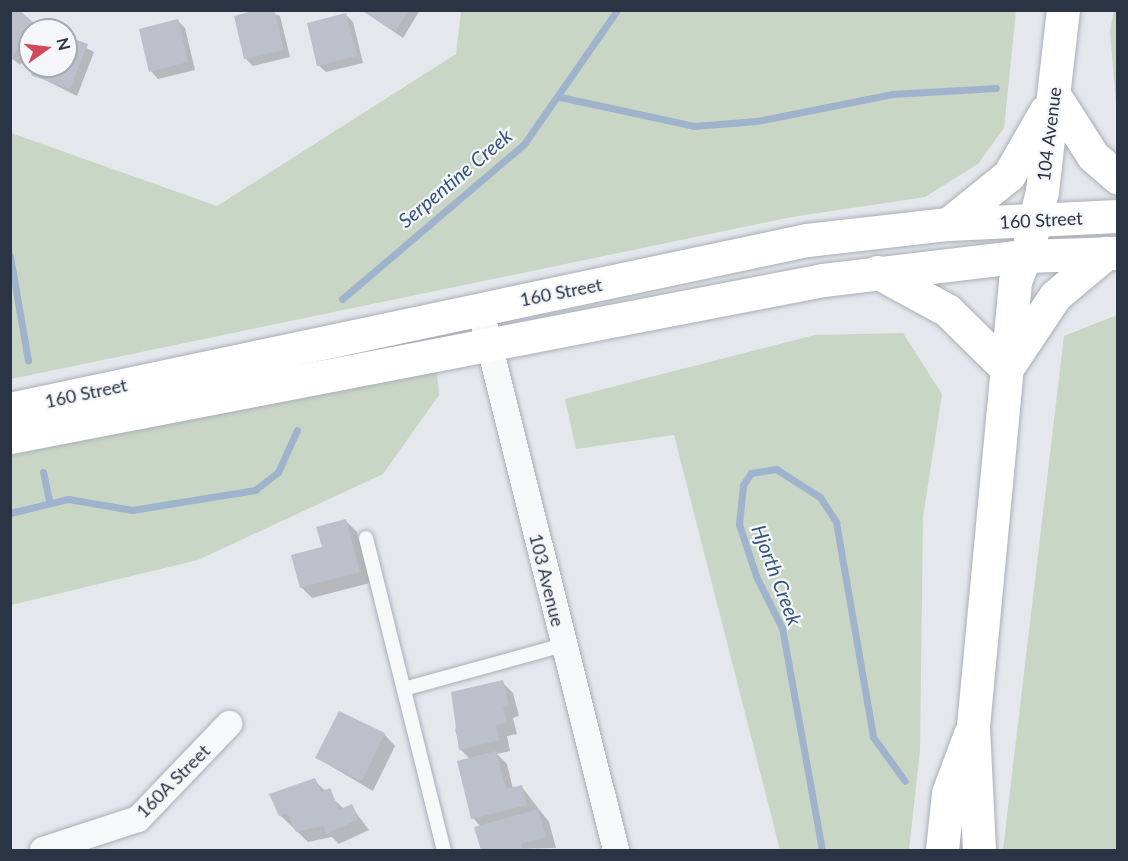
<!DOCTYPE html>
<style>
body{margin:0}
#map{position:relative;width:1128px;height:861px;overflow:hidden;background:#e4e7ec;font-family:Lato,sans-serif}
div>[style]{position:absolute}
.green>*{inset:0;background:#c9d6c5}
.shadow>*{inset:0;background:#0003}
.stream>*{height:7px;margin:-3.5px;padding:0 3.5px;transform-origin:3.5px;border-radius:3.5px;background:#9fb4cc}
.building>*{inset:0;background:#bbc0ca}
.roads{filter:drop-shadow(0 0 2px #a9aeb7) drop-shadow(0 0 2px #a9aeb7)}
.lane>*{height:14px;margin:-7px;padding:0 7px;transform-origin:7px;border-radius:7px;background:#f7f8fa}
.street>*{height:26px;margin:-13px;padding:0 13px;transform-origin:13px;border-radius:13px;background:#f7f8fa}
.secondary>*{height:33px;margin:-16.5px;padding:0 16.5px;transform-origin:16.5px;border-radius:16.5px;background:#fff}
.highway>*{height:33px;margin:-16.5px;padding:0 16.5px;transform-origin:16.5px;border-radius:16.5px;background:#fff}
span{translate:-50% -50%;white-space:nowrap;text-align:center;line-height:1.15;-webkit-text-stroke:4.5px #f4f6f9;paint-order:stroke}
.street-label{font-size:18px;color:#2b3445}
.water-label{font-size:20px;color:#34527a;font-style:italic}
.frame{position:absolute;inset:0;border:12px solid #2b3445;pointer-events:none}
.north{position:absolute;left:18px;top:18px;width:60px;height:60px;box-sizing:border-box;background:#f4f6f9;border:2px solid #a4a8b1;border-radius:50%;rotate:76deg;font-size:16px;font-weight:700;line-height:24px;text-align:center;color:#2b3445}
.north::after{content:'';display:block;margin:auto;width:21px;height:27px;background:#d1495b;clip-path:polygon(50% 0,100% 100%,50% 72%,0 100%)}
</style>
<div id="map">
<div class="green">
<i style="clip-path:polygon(1114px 10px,1118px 11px,1117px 117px,1110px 31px)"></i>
<i style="clip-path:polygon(461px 11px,1016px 11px,1004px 128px,978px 164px,925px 197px,792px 217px,11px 379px,11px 133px,217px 206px,456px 54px)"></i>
<i style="clip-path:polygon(1117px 315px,1117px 850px,1003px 850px,1064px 336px)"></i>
<i style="clip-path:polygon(903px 333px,942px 394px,923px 517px,920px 750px,909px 850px,780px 850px,674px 435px,576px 449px,565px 399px,815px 335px)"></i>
<i style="clip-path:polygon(436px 360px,439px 395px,383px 474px,198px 560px,11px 605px,10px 456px)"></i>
</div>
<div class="shadow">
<i style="clip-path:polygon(10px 10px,40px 30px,30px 30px,30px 53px,20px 65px,10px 57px)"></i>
<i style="clip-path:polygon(263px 10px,280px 16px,290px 57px,253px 66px,246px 59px)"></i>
<i style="clip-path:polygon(362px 10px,420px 10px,403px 38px)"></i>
<i style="clip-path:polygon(346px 15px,353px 22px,363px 63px,326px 72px,318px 65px)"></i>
<i style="clip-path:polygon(178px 21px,185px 28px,195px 70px,158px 79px,151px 71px)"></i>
<i style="clip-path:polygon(66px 37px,94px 52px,77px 96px,33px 74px,36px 66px,66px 66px)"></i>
<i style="clip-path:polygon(346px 521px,357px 532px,370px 583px,312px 598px,301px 587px)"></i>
<i style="clip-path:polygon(502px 682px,513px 693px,519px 716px,513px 718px,517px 734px,507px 736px,510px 751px,497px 754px,507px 764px,513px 789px,521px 786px,549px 822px,556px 848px,482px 850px,476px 828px,481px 827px,473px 818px,470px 759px,460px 749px,455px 729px)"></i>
<i style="clip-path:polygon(384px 734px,395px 746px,373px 791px,317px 758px)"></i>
<i style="clip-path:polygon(314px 780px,344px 809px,351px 806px,369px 830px,339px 844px,332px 837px,308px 842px,280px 815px)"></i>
</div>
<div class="stream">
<i style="left:560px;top:97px;width:137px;rotate:12.2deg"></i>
<i style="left:694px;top:126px;width:63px;rotate:-4.5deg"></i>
<i style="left:757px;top:121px;width:138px;rotate:-11.3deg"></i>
<i style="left:892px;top:94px;width:104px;rotate:-3.3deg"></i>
<i style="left:10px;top:256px;width:106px;rotate:80.2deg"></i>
<i style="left:342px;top:299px;width:239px;rotate:-40.4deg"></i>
<i style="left:524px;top:144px;width:163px;rotate:-55.2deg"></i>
<i style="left:43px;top:472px;width:30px;rotate:78deg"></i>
<i style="left:10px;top:513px;width:60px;rotate:-13.6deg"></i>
<i style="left:68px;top:499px;width:65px;rotate:9.8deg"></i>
<i style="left:132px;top:510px;width:125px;rotate:-9.2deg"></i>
<i style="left:255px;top:490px;width:29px;rotate:-38deg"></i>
<i style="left:278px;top:472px;width:46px;rotate:-65.7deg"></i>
<i style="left:822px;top:850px;width:226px;rotate:-100.2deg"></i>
<i style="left:782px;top:628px;width:58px;rotate:-116.6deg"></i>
<i style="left:756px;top:576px;width:55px;rotate:-108.1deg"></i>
<i style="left:739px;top:524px;width:39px;rotate:-84deg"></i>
<i style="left:743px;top:485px;width:14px;rotate:-56deg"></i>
<i style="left:751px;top:473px;width:25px;rotate:-9deg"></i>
<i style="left:776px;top:469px;width:52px;rotate:32.5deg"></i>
<i style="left:820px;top:497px;width:30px;rotate:57deg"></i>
<i style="left:836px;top:522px;width:218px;rotate:80.2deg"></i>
<i style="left:873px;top:737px;width:54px;rotate:54deg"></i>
</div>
<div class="building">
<i style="clip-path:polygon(10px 10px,19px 10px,39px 27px,30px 30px,12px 59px)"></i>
<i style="clip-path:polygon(257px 10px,274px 10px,284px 50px,244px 59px,234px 16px)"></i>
<i style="clip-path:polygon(361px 10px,409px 10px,395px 32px)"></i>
<i style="clip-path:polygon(346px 13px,357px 56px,317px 66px,307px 23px)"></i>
<i style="clip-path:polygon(178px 19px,188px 62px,149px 72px,139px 29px)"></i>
<i style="clip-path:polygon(66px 36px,88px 44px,70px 89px,31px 75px,34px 66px,66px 66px)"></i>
<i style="clip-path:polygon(346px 519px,360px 572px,300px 588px,291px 555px,322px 547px,316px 527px)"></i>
<i style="clip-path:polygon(503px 680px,509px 706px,503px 707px,507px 723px,496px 725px,500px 740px,459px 750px,451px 692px)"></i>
<i style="clip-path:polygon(339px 711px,385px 733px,362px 781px,315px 758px)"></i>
<i style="clip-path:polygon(496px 751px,506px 789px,522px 785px,527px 805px,471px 819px,457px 761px)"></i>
<i style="clip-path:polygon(315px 778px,321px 792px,330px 788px,339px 810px,352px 804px,359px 819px,326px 834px,323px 826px,296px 832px,287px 813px,279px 816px,269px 794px)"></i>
<i style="clip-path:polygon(538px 809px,546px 837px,521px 844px,523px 850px,481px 850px,474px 827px)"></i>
</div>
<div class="roads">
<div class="lane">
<i style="left:366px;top:538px;width:322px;rotate:76deg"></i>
<i style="left:404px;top:689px;width:166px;rotate:-15.4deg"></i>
</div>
<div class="street">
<i style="left:480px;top:308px;width:559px;rotate:75.91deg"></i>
<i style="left:43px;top:850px;width:100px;rotate:-18.1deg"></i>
<i style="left:138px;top:819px;width:132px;rotate:-46.2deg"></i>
</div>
<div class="secondary">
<i style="left:1054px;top:95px;width:72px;rotate:57.4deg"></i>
<i style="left:1093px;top:156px;width:33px;rotate:41deg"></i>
<i style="left:948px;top:224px;width:78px;rotate:-38.8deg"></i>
<i style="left:1009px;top:175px;width:73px;rotate:-60.3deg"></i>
<i style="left:1030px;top:240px;width:50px;rotate:-76.2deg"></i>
<i style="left:1042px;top:191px;width:182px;rotate:-83.4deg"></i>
<i style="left:10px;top:409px;width:815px;rotate:-11.97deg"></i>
<i style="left:807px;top:240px;width:142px;rotate:-6.5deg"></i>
<i style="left:948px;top:224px;width:170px;rotate:-2.7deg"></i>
<i style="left:10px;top:437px;width:828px;rotate:-10.93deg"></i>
<i style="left:823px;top:280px;width:203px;rotate:-6.8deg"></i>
<i style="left:1025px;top:256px;width:93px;rotate:-1.8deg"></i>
</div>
<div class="highway">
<i style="left:877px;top:272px;width:80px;rotate:28.5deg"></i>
<i style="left:947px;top:310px;width:84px;rotate:44.5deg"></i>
<i style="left:1011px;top:362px;width:79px;rotate:-56.3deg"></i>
<i style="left:1055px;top:296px;width:67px;rotate:-40.1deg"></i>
<i style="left:942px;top:850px;width:57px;rotate:-84deg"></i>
<i style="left:948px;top:793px;width:63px;rotate:-69.6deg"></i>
<i style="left:979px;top:850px;width:124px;rotate:-92.8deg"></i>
<i style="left:973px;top:726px;width:447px;rotate:-84.6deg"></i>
<i style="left:1015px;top:281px;width:27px;rotate:-68deg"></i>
</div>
</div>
<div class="street-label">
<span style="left:1049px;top:134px;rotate:-83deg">104 Avenue</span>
<span style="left:1041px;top:220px;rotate:-3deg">160 Street</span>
<span style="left:561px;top:292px;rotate:-11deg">160 Street</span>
<span style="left:86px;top:393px;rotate:-12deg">160 Street</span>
<span style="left:547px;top:580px;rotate:76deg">103 Avenue</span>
<span style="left:173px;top:781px;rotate:-45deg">160A Street</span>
</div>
<div class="water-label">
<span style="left:455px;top:178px;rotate:-40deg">Serpentine Creek</span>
<span style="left:777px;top:575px;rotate:69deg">Hjorth Creek</span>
</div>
<div class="frame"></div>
<div class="north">N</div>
</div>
